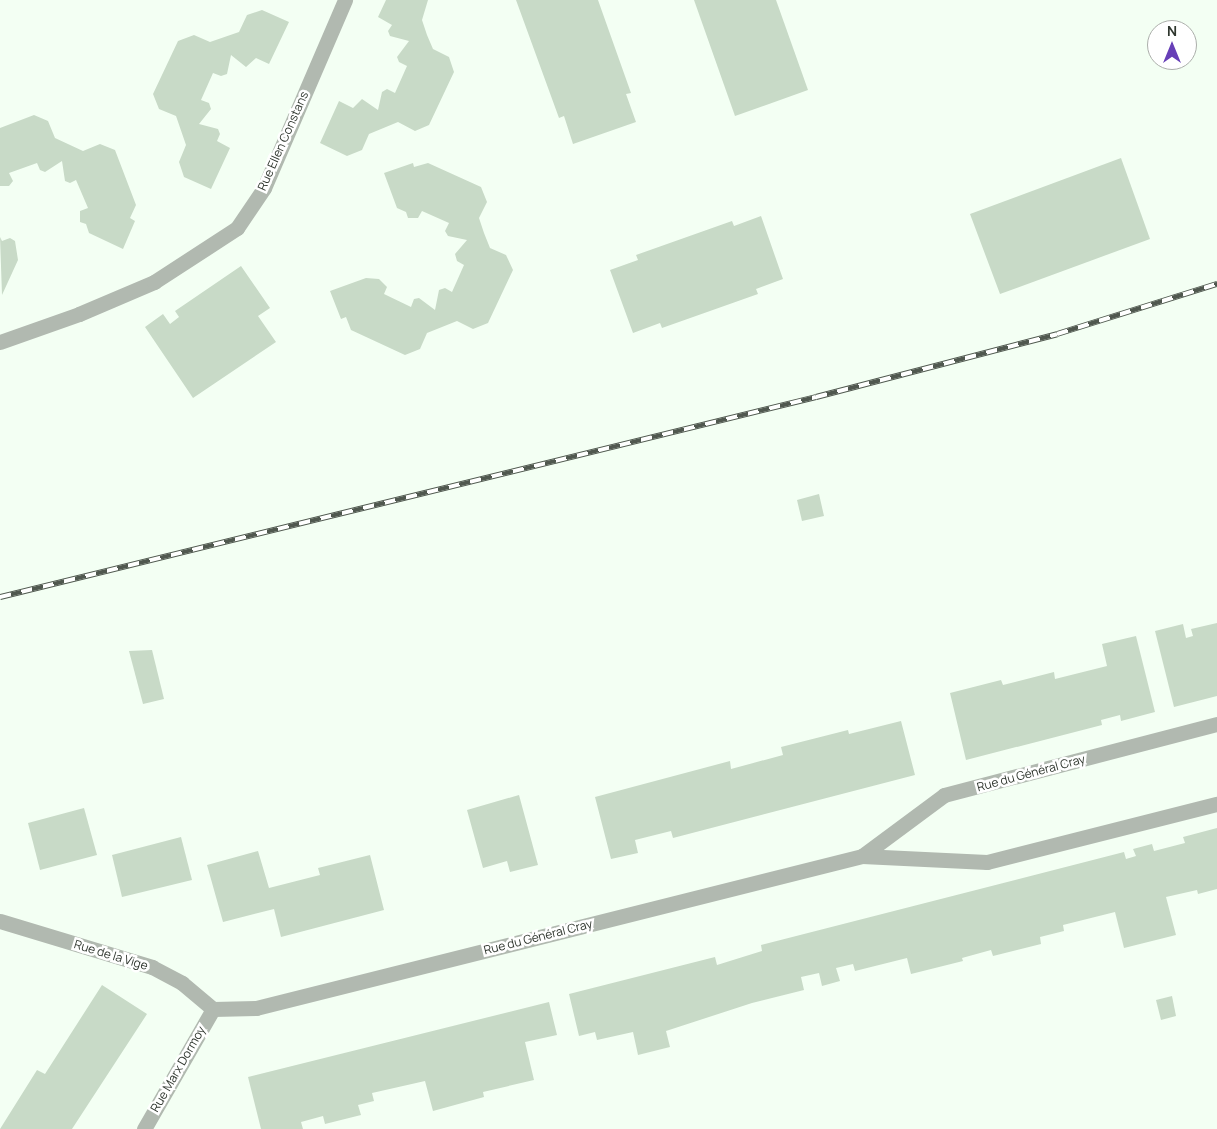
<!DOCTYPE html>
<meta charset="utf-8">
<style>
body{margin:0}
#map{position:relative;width:1217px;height:1129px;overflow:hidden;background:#f3fff3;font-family:Manrope,sans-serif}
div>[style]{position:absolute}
.building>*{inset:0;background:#c8dac7}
.street>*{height:15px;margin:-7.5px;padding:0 7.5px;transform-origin:7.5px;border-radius:7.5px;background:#b1b9b0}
.rail>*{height:5.5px;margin-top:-2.75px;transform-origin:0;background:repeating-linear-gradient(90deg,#fff 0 11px,#50584f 0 22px);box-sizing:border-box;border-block:1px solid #50584f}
span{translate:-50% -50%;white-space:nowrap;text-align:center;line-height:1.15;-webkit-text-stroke:5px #fff;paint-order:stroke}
.street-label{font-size:12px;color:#2f362e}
.north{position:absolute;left:1147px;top:20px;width:50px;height:50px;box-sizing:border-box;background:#fff;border:1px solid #acafab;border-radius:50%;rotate:0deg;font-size:14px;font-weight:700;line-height:20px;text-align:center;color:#2f362e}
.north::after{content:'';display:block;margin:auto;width:18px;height:22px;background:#673fb7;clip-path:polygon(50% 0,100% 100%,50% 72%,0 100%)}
</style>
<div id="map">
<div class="building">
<i style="clip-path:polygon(386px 0,428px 0,422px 20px,427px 35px,433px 49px,449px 57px,454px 72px,429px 125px,415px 131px,398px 122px,369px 134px,362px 150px,347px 156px,320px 143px,339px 101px,353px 108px,362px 99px,378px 110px,382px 92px,387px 89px,395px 93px,407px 66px,399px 62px,397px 57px,409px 41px,390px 36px,388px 31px,392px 25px,378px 17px)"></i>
<i style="clip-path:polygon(516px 0,598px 0,631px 93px,626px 94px,636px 122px,573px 144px,564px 116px,559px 118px)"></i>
<i style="clip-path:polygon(694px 0,776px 0,808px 90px,735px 116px)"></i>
<i style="clip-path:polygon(262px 10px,289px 22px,269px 64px,256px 58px,246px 67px,231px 55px,227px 74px,221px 76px,213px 73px,201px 100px,209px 103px,211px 109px,199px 124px,218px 129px,220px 134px,217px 141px,230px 148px,211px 189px,184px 177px,179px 162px,186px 145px,176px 116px,159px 109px,153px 94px,178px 41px,194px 35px,210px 42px,239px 32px,247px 15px)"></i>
<i style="clip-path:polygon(34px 115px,48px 121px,55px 138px,83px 151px,100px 144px,115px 150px,136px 205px,130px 218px,135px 221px,123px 249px,89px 233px,86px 224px,80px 222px,80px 211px,88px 208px,76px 180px,70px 183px,65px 181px,62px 161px,45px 172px,40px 170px,37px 163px,9px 173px,13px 181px,9px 186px,0 186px,0 128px)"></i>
<i style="clip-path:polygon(1121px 158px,1150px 239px,1000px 294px,970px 214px)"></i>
<i style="clip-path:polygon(413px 163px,414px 167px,428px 163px,481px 187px,487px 202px,479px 218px,484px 233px,490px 248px,506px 255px,513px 270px,488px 323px,473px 329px,457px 321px,427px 333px,420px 349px,405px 355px,351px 330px,346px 317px,341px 319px,330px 291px,366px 278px,379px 279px,387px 287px,384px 294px,411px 307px,414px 299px,419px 298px,435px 310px,439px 290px,445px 288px,452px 292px,464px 265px,457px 261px,455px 254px,467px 240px,448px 236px,445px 231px,449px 223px,422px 211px,418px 218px,408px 218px,406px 212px,397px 208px,384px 173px)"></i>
<i style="clip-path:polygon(761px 216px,783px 279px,756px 289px,758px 294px,662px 328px,660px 323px,633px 333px,610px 270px,638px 260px,636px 255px,732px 221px,734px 226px)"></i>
<i style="clip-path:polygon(0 237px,2px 241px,10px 238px,15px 241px,18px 260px,2px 295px)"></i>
<i style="clip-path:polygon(241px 266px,270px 308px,258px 316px,276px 342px,193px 398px,145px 327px,163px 314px,170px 324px,179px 317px,175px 311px)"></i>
<i style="clip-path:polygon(819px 494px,824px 516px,802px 521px,797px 500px)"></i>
<i style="clip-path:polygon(1217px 623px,1217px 696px,1174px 707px,1155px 631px,1183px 624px,1186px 638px,1193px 636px,1191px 629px)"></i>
<i style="clip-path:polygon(1136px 636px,1155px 712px,1121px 721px,1120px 715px,1101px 720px,1102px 725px,966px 760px,950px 693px,1001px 680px,1003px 685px,1054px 672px,1055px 679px,1107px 666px,1102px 644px)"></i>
<i style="clip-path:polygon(152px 650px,164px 699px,143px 704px,129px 651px)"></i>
<i style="clip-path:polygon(901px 721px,915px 775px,673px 838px,671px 831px,635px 840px,638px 853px,611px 859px,595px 797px,730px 761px,731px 769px,783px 755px,781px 747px,848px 730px,849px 734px)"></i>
<i style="clip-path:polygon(519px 795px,538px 865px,510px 872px,507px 861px,483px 868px,467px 810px)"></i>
<i style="clip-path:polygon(84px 808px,97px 855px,40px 870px,28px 823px)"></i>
<i style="clip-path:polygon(1217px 828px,1217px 889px,1198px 894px,1197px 890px,1166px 897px,1176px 935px,1124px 948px,1115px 912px,1063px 925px,1064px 931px,1040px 937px,1041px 944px,993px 956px,991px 950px,962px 958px,963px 961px,911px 974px,907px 958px,855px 971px,853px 964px,836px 968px,840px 981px,822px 986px,819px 973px,801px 977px,804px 990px,752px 1003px,666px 1031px,670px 1047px,638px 1055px,633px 1032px,597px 1040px,595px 1032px,579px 1036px,569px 994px,715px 957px,717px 965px,762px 951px,761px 945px,1124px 852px,1126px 859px,1136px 856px,1133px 849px,1152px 844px,1154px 851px,1185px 843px,1183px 837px)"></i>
<i style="clip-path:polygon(181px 837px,192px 880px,122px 897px,112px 855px)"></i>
<i style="clip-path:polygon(258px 851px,269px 888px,320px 875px,318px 868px,370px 855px,384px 910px,281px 937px,274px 909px,223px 922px,207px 865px)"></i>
<i style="clip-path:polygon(102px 985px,147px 1014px,72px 1129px,0 1129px,37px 1070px,45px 1074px)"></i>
<i style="clip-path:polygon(1172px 996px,1176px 1016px,1161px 1020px,1156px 1000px)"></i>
<i style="clip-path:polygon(549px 1002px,557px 1035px,525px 1042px,534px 1080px,483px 1092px,484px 1097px,433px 1111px,425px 1081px,372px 1093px,374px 1101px,358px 1105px,361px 1115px,325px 1124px,323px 1116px,301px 1122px,303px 1129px,261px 1129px,248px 1077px)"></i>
</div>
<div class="street">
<i style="left:0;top:342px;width:84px;rotate:-19.5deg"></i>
<i style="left:79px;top:314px;width:82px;rotate:-23.1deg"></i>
<i style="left:154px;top:282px;width:99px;rotate:-33deg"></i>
<i style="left:237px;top:228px;width:48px;rotate:-56deg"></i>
<i style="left:264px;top:188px;width:205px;rotate:-66.7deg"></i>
<i style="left:862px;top:856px;width:102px;rotate:-36.6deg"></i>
<i style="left:944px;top:795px;width:282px;rotate:-14.6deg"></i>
<i style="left:0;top:921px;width:159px;rotate:16.8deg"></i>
<i style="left:152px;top:967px;width:34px;rotate:28deg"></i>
<i style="left:182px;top:983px;width:40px;rotate:40deg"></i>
<i style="left:213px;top:1009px;width:43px;rotate:-1.3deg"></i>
<i style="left:256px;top:1008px;width:625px;rotate:-14.08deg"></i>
<i style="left:862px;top:856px;width:125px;rotate:2.7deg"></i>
<i style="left:987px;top:862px;width:237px;rotate:-14.2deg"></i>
<i style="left:144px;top:1129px;width:138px;rotate:-60.1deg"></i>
</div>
<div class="rail">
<i style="left:0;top:597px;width:840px;rotate:-13.77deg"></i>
<i style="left:816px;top:397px;width:249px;rotate:-14.6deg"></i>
<i style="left:1057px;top:334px;width:168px;rotate:-17.4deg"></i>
</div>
<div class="street-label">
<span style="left:283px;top:141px;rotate:-66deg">Rue Ellen Constans</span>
<span style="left:1031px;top:773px;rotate:-15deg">Rue du Général Cray</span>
<span style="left:538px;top:937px;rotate:-14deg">Rue du Général Cray</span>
<span style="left:111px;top:955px;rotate:17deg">Rue de la Vige</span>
<span style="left:178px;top:1069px;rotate:-60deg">Rue Marx Dormoy</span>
</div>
<div class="north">N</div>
</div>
